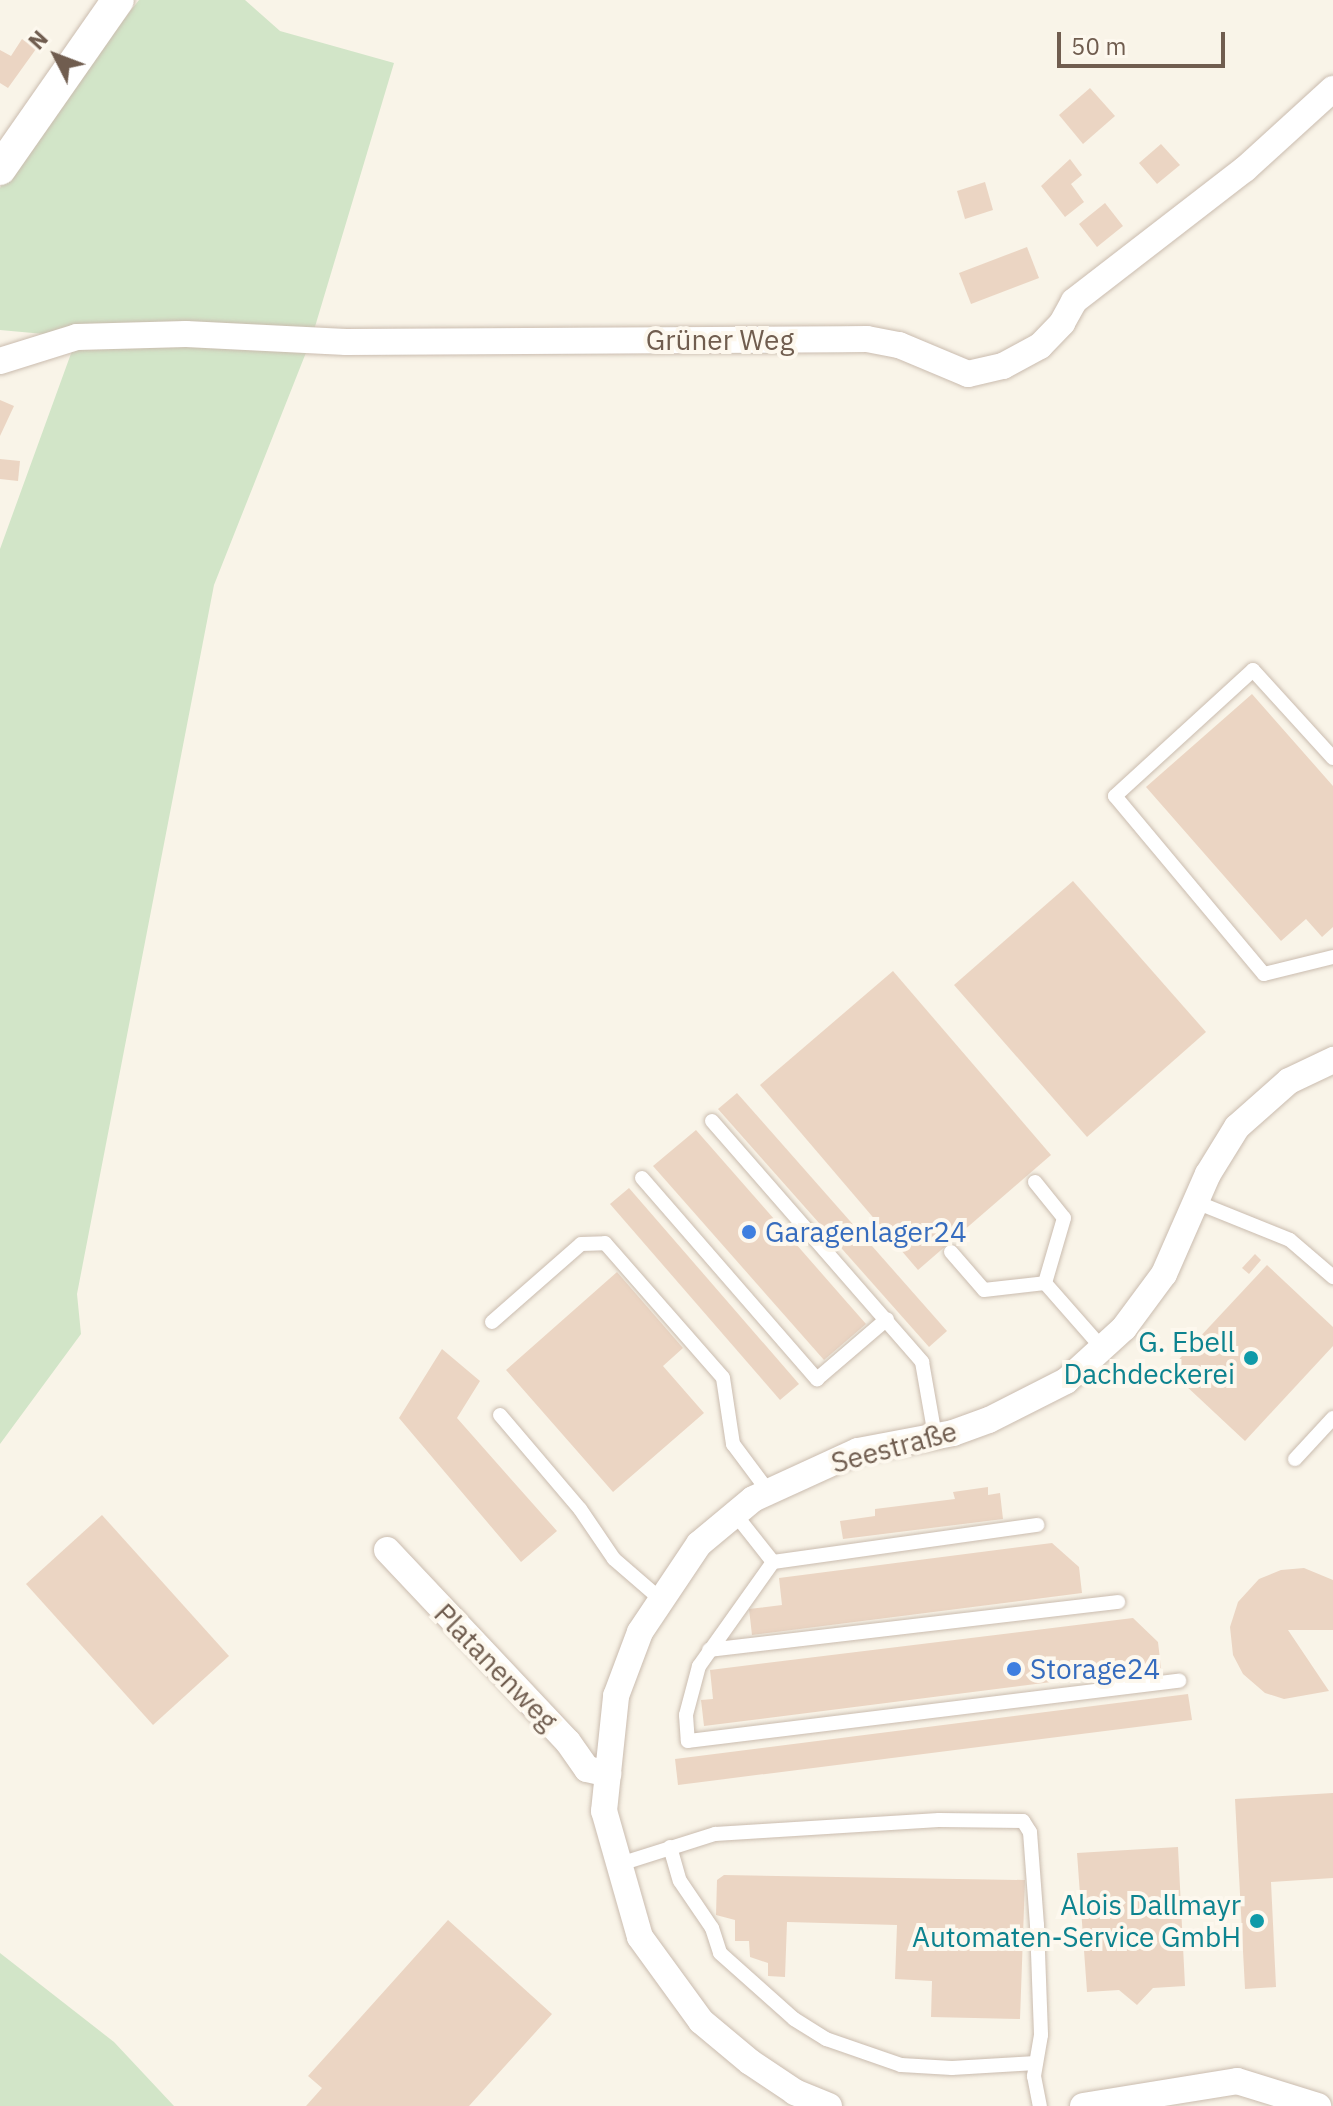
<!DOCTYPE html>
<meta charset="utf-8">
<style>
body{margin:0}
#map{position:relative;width:1333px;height:2106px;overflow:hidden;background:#f9f4e8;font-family:"IBM Plex Sans",sans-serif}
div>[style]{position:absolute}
.green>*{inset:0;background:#d2e5c8}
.building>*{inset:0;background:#ebd5c3}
.roads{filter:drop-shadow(0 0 2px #cabcaf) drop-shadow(0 0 2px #cabcaf)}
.service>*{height:14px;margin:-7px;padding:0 7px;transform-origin:7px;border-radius:7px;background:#fff}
.minor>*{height:26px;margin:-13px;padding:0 13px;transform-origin:13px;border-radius:13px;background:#fff}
.tertiary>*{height:32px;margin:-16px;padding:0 16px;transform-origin:16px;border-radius:16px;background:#fff}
.dots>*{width:22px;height:22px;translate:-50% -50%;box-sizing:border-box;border:4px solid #fdf8ee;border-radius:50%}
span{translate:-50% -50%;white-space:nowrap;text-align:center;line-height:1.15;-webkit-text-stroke:8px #fdf8ee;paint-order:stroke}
.street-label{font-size:28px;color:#705d4f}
.shop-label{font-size:28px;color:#366cbe}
.left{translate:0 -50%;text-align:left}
.culture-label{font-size:28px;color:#0d838f}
.right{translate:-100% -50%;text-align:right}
.north{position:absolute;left:16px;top:16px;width:80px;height:80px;-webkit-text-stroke:6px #fdf8ee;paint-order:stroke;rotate:312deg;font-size:22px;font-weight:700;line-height:32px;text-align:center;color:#705d4f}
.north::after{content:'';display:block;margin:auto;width:28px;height:36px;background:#705d4f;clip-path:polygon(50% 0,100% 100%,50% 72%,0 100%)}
.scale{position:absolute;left:1057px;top:32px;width:168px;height:36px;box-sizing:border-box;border:4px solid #705d4f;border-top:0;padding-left:10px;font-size:24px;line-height:28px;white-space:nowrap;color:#705d4f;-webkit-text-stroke:6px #fdf8ee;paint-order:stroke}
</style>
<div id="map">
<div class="green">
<i style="clip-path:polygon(139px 0,245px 0,280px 31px,394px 63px,311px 340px,214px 585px,77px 1294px,81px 1334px,0 1444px,0 549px,77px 337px,0 330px,0 188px,26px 145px)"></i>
<i style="clip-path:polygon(0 1953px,114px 2042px,174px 2106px,0 2106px)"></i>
</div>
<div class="building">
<i style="clip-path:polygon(22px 39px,36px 49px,8px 88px,0 83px,0 50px,11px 56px)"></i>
<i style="clip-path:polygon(1090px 88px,1115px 116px,1083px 144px,1059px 115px)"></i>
<i style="clip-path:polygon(1161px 144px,1180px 165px,1157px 184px,1139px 163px)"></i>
<i style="clip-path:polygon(1070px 159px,1082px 175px,1071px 184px,1084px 202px,1065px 217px,1041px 186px)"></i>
<i style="clip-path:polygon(985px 182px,993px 210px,965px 219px,957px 191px)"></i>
<i style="clip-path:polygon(1105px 203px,1123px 226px,1097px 247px,1079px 224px)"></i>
<i style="clip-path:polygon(1027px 247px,1039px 278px,971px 304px,959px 273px)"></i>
<i style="clip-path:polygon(0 400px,14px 406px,0 436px)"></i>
<i style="clip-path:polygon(0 459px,20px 461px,18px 481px,0 479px)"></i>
<i style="clip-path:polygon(1252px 694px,1333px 786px,1333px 927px,1322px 937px,1306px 919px,1281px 941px,1146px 787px)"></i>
<i style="clip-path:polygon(1073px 881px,1206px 1032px,1087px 1137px,954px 985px)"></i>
<i style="clip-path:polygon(893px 971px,1051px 1155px,918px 1270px,760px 1085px)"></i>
<i style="clip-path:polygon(737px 1093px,947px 1331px,929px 1347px,718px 1109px)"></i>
<i style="clip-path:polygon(696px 1130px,866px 1324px,824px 1360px,653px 1166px)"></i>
<i style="clip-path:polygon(629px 1188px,799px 1384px,780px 1400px,610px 1204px)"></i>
<i style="clip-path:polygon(1255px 1254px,1261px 1260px,1249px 1274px,1242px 1268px)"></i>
<i style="clip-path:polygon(1267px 1265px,1333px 1327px,1333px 1346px,1245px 1441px,1169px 1370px)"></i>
<i style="clip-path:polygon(617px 1272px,683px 1348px,663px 1366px,704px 1413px,613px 1492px,506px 1370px)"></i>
<i style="clip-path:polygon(442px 1349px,480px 1381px,457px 1418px,557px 1531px,521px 1562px,399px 1418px)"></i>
<i style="clip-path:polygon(988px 1487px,988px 1495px,1000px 1493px,1003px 1519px,843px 1539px,840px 1521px,875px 1516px,875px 1509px,955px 1499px,953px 1492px)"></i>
<i style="clip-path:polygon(102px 1515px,229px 1656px,153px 1725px,26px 1584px)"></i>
<i style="clip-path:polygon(1052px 1543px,1079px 1567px,1082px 1593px,752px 1635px,749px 1609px,782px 1605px,779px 1578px)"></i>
<i style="clip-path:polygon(1304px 1568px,1333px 1580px,1333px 1630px,1288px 1630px,1329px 1691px,1284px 1699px,1265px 1693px,1243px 1674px,1233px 1655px,1230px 1627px,1238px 1602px,1259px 1579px,1281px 1570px)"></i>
<i style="clip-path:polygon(1133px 1618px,1158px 1642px,1161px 1668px,704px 1726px,701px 1700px,713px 1699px,710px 1670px)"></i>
<i style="clip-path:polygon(1188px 1694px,1192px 1720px,678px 1785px,675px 1759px)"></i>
<i style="clip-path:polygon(1333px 1793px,1333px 1878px,1271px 1882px,1276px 1987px,1245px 1989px,1235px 1799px)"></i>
<i style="clip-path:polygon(1178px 1847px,1185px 1986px,1153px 1988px,1137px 2005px,1119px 1990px,1087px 1992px,1077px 1853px)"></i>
<i style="clip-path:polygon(724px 1875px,1025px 1880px,1020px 2019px,931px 2017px,932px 1981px,895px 1979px,897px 1925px,787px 1922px,785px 1977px,768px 1976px,768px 1963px,750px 1957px,749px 1941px,735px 1941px,735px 1920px,716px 1915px,717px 1880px)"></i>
<i style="clip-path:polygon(448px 1920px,552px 2014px,469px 2106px,306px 2106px,322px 2088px,308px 2076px)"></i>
</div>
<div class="roads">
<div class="service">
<i style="left:1333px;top:758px;width:119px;rotate:-132.3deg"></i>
<i style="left:1253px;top:670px;width:187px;rotate:137.6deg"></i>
<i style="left:1115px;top:796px;width:232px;rotate:50.1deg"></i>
<i style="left:1264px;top:974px;width:71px;rotate:-13.8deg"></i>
<i style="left:712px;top:1121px;width:320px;rotate:48.9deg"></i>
<i style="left:922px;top:1362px;width:75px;rotate:80deg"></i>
<i style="left:642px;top:1178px;width:267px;rotate:49deg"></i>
<i style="left:817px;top:1379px;width:92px;rotate:-40.6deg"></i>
<i style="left:1035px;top:1182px;width:46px;rotate:51.1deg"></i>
<i style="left:1064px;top:1218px;width:68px;rotate:106.3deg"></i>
<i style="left:1196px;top:1202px;width:101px;rotate:22deg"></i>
<i style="left:1290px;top:1240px;width:57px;rotate:40.7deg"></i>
<i style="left:951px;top:1252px;width:50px;rotate:49deg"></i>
<i style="left:984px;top:1290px;width:61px;rotate:-6.5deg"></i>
<i style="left:1045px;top:1283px;width:88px;rotate:48.7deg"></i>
<i style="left:492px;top:1322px;width:118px;rotate:-41.2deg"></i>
<i style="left:581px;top:1244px;width:24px;rotate:-2deg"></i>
<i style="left:605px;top:1243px;width:179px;rotate:48.8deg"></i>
<i style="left:723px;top:1378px;width:67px;rotate:81.4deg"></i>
<i style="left:733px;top:1444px;width:59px;rotate:53.3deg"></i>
<i style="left:500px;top:1415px;width:123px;rotate:49.6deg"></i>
<i style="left:580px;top:1509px;width:60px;rotate:55.8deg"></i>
<i style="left:614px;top:1559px;width:60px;rotate:40.9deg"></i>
<i style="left:1295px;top:1459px;width:56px;rotate:-47.2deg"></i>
<i style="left:735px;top:1514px;width:61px;rotate:51.6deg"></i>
<i style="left:773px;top:1562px;width:128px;rotate:125.4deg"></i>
<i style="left:699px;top:1666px;width:51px;rotate:104.9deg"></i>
<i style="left:686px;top:1715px;width:26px;rotate:86deg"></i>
<i style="left:688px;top:1741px;width:495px;rotate:-7deg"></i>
<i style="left:773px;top:1562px;width:267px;rotate:-8deg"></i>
<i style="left:709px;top:1650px;width:412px;rotate:-6.7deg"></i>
<i style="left:670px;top:1847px;width:35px;rotate:74deg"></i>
<i style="left:680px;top:1881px;width:57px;rotate:55.8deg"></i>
<i style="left:712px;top:1928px;width:26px;rotate:72deg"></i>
<i style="left:720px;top:1953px;width:99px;rotate:41.7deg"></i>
<i style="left:794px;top:2019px;width:38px;rotate:32deg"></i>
<i style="left:826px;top:2039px;width:79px;rotate:19.1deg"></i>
<i style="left:901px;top:2065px;width:51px;rotate:3.4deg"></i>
<i style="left:952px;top:2068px;width:84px;rotate:-3.4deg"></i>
<i style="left:617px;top:1865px;width:103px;rotate:-17.6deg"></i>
<i style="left:715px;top:1834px;width:224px;rotate:-3.6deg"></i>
<i style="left:939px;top:1820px;width:84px;rotate:0.7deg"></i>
<i style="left:1023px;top:1821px;width:13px;rotate:58deg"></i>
<i style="left:1030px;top:1832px;width:93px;rotate:85.7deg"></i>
<i style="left:1037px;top:1925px;width:110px;rotate:87.9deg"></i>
<i style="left:1041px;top:2035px;width:42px;rotate:99.7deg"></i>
<i style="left:1034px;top:2076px;width:31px;rotate:79deg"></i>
</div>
<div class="minor">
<i style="left:0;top:361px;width:81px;rotate:-17.3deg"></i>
<i style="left:77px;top:337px;width:109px;rotate:-1.6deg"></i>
<i style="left:186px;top:334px;width:160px;rotate:2.9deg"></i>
<i style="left:346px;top:342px;width:521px;rotate:-0.33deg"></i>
<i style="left:867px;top:339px;width:33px;rotate:11deg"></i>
<i style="left:899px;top:345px;width:75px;rotate:22.8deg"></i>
<i style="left:968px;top:374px;width:36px;rotate:-13deg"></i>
<i style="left:1003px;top:366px;width:42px;rotate:-28.4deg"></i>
<i style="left:1040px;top:346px;width:32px;rotate:-46deg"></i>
<i style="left:1062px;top:323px;width:25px;rotate:-61deg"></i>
<i style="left:1074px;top:301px;width:216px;rotate:-37.7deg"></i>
<i style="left:1245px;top:169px;width:119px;rotate:-42.3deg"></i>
<i style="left:387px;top:1550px;width:264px;rotate:46.7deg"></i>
<i style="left:568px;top:1742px;width:33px;rotate:55deg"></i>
<i style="left:587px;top:1769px;width:22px;rotate:13deg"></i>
<i style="left:829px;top:2106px;width:37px;rotate:-158deg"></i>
<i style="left:795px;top:2092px;width:54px;rotate:-146.3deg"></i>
<i style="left:750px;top:2062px;width:64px;rotate:-140.1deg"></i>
<i style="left:701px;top:2021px;width:104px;rotate:-126deg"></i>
<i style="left:640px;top:1937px;width:131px;rotate:-105.9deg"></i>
<i style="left:604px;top:1811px;width:116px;rotate:-84deg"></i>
<i style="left:616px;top:1696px;width:68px;rotate:-69.4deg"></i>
<i style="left:640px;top:1632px;width:106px;rotate:-56.2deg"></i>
<i style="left:699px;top:1544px;width:70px;rotate:-39.8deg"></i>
<i style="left:753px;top:1499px;width:115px;rotate:-24.6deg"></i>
<i style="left:858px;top:1451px;width:97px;rotate:-10.7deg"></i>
<i style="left:953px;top:1433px;width:38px;rotate:-20deg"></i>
<i style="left:989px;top:1420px;width:86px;rotate:-26.9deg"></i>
<i style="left:1066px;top:1381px;width:79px;rotate:-42.4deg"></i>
<i style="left:1124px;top:1328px;width:67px;rotate:-53.5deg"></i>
<i style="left:1164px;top:1274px;width:109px;rotate:-66.3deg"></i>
<i style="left:1208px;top:1174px;width:55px;rotate:-58.3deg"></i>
<i style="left:1237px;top:1127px;width:69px;rotate:-41.5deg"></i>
<i style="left:1289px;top:1081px;width:49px;rotate:-25.5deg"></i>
<i style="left:1083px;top:2106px;width:156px;rotate:-9.2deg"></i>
<i style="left:1237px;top:2081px;width:85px;rotate:17.2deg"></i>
</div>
<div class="tertiary">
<i style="left:0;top:169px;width:206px;rotate:-55.1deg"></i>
</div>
</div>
<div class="dots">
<i style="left:749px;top:1232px;background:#3f7fe0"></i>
<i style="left:1251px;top:1358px;background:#0f9aa8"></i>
<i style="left:1014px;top:1669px;background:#3f7fe0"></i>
<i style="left:1257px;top:1921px;background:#0f9aa8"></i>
</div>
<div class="street-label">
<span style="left:720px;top:340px">Grüner Weg</span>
<span style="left:894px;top:1447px;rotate:-15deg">Seestraße</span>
<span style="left:496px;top:1667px;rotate:46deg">Platanenweg</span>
</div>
<div class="shop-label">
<span class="left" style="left:765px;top:1232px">Garagenlager24</span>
<span class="left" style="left:1030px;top:1669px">Storage24</span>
</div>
<div class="culture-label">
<span class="right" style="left:1235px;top:1358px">G. Ebell<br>Dachdeckerei</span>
<span class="right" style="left:1241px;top:1921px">Alois Dallmayr<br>Automaten-Service GmbH</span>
</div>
<div class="north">N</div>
<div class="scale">50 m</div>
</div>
